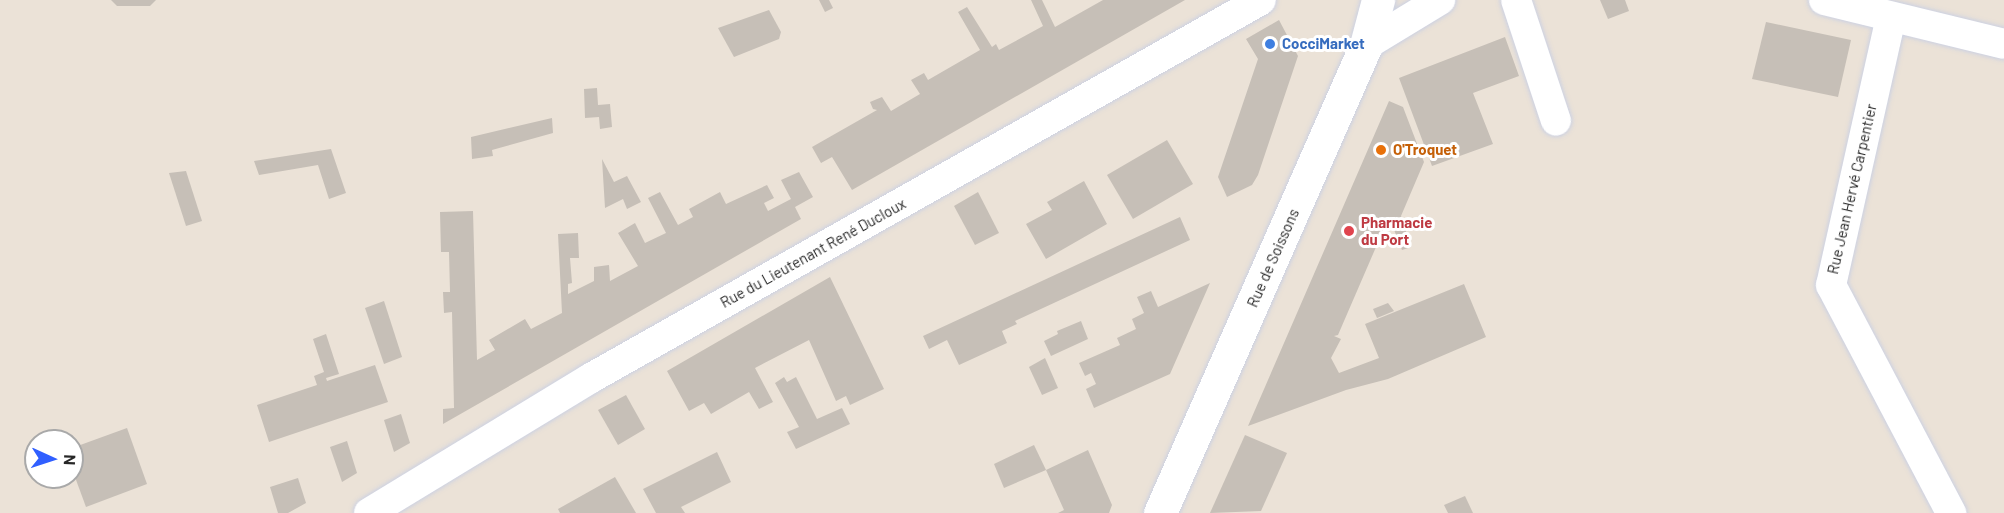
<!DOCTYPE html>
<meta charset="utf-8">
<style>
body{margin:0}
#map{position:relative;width:2004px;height:513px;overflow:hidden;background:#ebe2d7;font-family:Barlow,sans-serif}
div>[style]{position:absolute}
.building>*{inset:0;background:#c6bfb7}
.roads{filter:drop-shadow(0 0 2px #ccd1e2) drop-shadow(0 0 2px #ccd1e2)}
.minor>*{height:30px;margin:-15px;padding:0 15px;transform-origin:15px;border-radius:15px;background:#fff}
.secondary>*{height:33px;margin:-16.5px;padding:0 16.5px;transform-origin:16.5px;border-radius:16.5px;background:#fff}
.dots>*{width:16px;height:16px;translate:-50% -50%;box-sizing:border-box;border:3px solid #fff;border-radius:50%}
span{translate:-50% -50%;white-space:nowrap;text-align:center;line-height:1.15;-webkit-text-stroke:6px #fff;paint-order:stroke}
.shop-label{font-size:15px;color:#366cbe;font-weight:700}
.left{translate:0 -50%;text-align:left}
.food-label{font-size:15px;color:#c56008;font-weight:700}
.street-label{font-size:15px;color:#272727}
.health-label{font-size:15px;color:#be3a42;font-weight:700}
.north{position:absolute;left:24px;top:429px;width:60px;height:60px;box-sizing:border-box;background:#fff;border:2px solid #a9a9a9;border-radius:50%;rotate:93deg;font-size:16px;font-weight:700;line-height:24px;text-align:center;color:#272727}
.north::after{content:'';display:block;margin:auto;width:21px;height:27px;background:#305fff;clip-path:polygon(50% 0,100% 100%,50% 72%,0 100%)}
</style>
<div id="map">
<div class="building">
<i style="clip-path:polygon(111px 0,156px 0,150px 6px,117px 6px)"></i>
<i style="clip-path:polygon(819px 0,829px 0,833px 8px,825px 12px)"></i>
<i style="clip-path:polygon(1031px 0,1042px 0,1055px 27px,1103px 0,1185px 0,852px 190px,832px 157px,821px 163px,812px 147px,877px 110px,873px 109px,870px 102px,882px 97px,891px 111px,920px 94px,911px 80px,924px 73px,928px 80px,980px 50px,958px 12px,967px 7px,992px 47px,996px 44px,999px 50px,1043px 26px)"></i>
<i style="clip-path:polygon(1600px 0,1625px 0,1629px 11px,1608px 19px)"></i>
<i style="clip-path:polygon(769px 10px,781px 32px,779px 39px,734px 57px,718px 28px)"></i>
<i style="clip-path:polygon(1279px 20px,1298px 56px,1258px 175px,1252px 185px,1227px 197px,1218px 177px,1258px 59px,1246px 39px)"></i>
<i style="clip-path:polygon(1766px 22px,1851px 40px,1838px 97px,1752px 79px)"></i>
<i style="clip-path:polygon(1505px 37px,1519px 76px,1473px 93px,1493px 144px,1432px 166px,1399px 78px)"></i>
<i style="clip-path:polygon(597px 88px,598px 105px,610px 104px,612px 127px,600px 129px,599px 117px,585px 118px,584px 89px)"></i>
<i style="clip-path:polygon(1389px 101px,1403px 107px,1424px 162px,1401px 216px,1411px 247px,1402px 250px,1389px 217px,1338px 335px,1334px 336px,1341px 339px,1331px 358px,1339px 373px,1379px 358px,1365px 324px,1464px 284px,1486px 337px,1388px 379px,1346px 390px,1248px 426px)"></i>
<i style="clip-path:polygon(552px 118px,553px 133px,492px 150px,493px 156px,472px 159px,471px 137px)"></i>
<i style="clip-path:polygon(1167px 140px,1193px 184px,1133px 219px,1107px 175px)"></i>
<i style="clip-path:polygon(331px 149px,346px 193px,329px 199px,318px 165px,259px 175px,254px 161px)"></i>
<i style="clip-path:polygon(602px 159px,614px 182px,627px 176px,641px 202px,627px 209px,623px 199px,605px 208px)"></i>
<i style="clip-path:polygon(186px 171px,202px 221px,186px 226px,169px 173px)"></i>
<i style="clip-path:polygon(799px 172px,813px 197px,795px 207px,801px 219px,443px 424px,443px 409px,454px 408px,452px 312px,444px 313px,443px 292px,450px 292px,449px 252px,441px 252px,440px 212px,473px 211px,477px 360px,495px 350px,489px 340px,525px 319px,531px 329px,562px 313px,558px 234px,578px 233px,579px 258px,570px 258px,572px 283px,568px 284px,568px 294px,594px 281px,594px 267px,609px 265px,610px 281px,638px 266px,618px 233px,635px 223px,645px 243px,666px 233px,648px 198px,660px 192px,678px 225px,693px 217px,689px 209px,720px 192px,726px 204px,767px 185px,774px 198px,764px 203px,768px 211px,791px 199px,781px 180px)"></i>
<i style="clip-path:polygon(1084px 181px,1107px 224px,1046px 259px,1026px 224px,1052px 210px,1047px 202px)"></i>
<i style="clip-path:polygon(978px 192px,999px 233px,975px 245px,954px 206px)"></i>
<i style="clip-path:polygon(1180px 217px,1190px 240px,1015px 321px,1017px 324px,1002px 331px,1007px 343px,959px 365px,947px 340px,929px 349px,923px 336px)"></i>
<i style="clip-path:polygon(830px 277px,884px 389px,850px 405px,846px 396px,836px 401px,809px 340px,755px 368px,773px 402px,759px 409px,749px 392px,711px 414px,704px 403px,689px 411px,667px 371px)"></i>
<i style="clip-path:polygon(1210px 283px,1170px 374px,1094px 408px,1086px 389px,1096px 384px,1091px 373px,1085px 376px,1079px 363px,1120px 345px,1117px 338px,1136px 329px,1132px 319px,1144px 313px,1137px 297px,1151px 291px,1158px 307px)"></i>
<i style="clip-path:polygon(384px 301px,402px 357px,384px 364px,365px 308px)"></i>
<i style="clip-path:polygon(1388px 303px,1394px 311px,1377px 318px,1373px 309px)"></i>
<i style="clip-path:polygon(1081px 321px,1088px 339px,1051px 356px,1044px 341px,1058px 334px,1057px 331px)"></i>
<i style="clip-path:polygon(326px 334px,339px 374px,326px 378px,327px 381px,375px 365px,388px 402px,269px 442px,257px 405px,317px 385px,314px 376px,324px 372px,313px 339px)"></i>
<i style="clip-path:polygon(1045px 358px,1058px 388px,1042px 395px,1029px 367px)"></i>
<i style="clip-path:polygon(784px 377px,787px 382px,796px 377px,817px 419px,842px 408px,850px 424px,796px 449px,787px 432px,799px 427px,775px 383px)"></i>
<i style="clip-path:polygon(626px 395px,645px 429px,618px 445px,598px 410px)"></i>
<i style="clip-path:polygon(401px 414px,410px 443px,394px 452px,384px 420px)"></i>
<i style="clip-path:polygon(127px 428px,147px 484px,86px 507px,72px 469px,72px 448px)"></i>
<i style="clip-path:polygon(1245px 435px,1287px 453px,1261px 511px,1210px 513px)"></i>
<i style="clip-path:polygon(347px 441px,357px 473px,342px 482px,330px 447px)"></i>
<i style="clip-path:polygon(1034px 445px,1046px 470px,1004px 488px,994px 464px)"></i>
<i style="clip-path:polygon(1088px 450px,1112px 505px,1109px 513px,1058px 513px,1064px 510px,1046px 470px)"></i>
<i style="clip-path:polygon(717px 452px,731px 482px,681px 507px,685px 513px,656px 513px,643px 489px)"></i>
<i style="clip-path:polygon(615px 477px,636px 513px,560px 513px,558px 509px)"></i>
<i style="clip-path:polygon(298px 478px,306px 503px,288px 513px,278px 513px,270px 487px)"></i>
<i style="clip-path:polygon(1465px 496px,1473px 513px,1448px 513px,1444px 505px)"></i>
</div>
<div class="roads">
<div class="minor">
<i style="left:1516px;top:0;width:127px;rotate:71.7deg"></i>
<i style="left:1824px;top:0;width:185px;rotate:13.7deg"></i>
<i style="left:1891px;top:17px;width:275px;rotate:102.6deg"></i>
<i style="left:1831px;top:285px;width:258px;rotate:62.2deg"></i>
<i style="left:1366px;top:45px;width:87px;rotate:-31.3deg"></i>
<i style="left:369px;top:513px;width:260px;rotate:-31.3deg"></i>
<i style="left:591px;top:378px;width:769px;rotate:-29.43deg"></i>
</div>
<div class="secondary">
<i style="left:1160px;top:513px;width:511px;rotate:-66.24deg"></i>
<i style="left:1366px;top:45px;width:47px;rotate:-75.1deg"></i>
</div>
</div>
<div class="dots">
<i style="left:1270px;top:44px;background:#3f7fe0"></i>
<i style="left:1381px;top:150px;background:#e8710a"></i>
<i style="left:1349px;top:231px;background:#e0444e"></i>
</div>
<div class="shop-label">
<span class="left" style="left:1282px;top:44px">CocciMarket</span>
</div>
<div class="food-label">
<span class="left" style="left:1393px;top:150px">O'Troquet</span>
</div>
<div class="street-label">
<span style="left:1852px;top:189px;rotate:-77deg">Rue Jean Hervé Carpentier</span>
<span style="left:813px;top:253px;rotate:-29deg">Rue du Lieutenant René Ducloux</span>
<span style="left:1273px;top:258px;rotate:-66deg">Rue de Soissons</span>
</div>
<div class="health-label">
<span class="left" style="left:1361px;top:231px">Pharmacie<br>du Port</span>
</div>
<div class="north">N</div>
</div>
